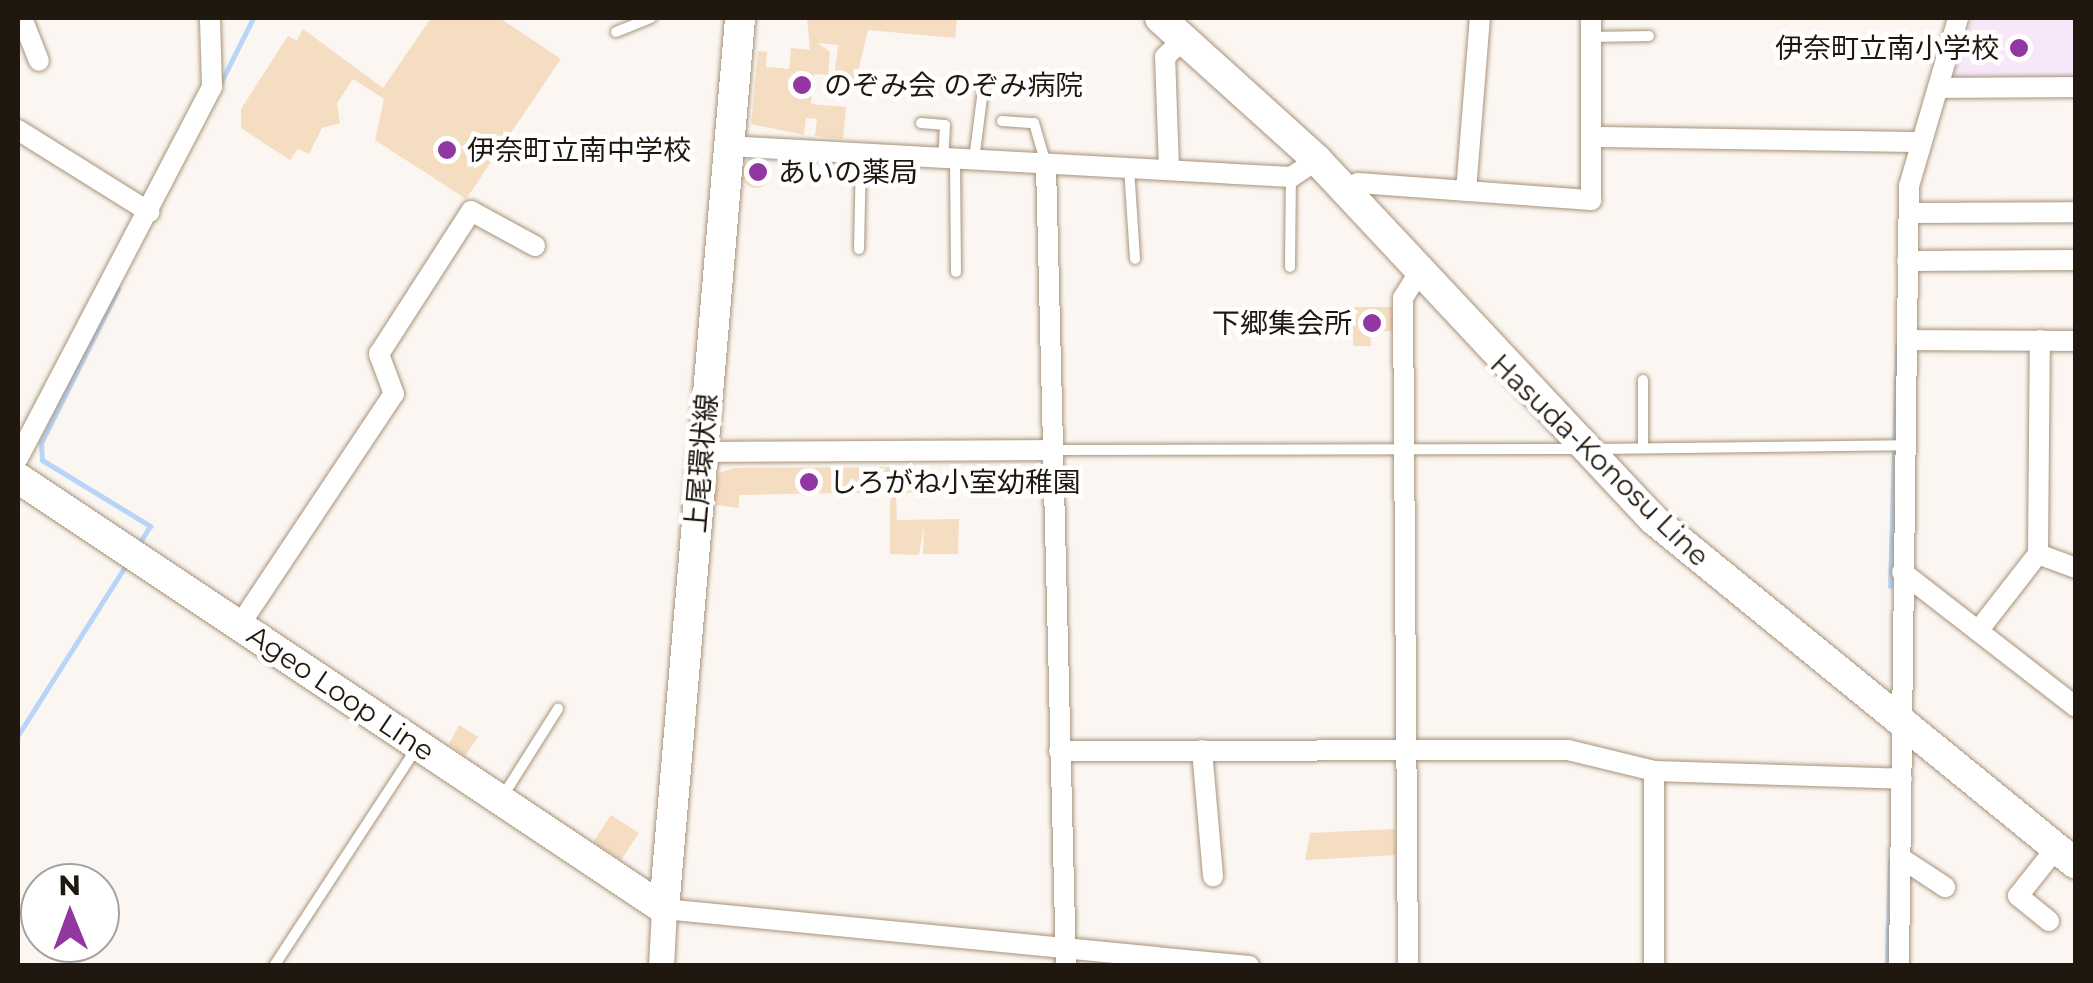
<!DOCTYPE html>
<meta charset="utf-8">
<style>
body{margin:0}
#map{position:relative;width:2093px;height:983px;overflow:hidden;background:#fbf6f1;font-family:Montserrat,"Noto Sans JP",sans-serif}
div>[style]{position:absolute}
.education>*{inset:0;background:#f8e7f9}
.stream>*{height:5px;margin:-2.5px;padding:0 2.5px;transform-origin:2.5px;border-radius:2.5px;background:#b7d5f8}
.building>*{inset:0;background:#f5ddc2}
.round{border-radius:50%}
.roads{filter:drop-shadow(0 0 2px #a89279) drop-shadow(0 0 2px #a89279)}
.service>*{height:10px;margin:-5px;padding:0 5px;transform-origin:5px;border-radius:5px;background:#fff}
.minor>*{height:20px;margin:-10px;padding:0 10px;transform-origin:10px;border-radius:10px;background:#fff}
.tertiary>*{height:25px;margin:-12.5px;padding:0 12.5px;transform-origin:12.5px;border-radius:12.5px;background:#fff}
.secondary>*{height:30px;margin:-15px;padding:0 15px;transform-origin:15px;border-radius:15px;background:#fff}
.dots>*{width:28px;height:28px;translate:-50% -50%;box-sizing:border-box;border:5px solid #fff;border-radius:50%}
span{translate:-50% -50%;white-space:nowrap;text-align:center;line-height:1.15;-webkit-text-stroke:9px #fff;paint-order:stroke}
.poi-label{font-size:28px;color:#20180e}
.right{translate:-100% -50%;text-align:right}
.left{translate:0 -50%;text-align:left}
.street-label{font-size:28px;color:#20180e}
.frame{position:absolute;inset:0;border:20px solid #20180e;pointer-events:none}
.north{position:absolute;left:20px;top:863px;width:100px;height:100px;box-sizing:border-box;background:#fff;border:2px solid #a6a39f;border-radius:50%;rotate:359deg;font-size:28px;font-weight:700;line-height:40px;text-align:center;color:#20180e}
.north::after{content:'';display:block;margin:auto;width:35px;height:45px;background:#9236a1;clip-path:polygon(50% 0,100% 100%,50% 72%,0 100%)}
</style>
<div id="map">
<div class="education">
<i style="clip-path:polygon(1971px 18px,2075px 18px,2075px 78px,1953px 79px)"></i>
</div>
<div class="stream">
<i style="left:221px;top:82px;width:72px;rotate:-63.4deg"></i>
<i style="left:118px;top:289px;width:172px;rotate:116.6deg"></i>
<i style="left:41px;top:443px;width:17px;rotate:87deg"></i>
<i style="left:42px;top:460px;width:127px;rotate:31.4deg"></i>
<i style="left:150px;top:526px;width:22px;rotate:122deg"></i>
<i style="left:1890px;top:586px;width:242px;rotate:-88.3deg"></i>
<i style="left:18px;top:735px;width:204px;rotate:-57.6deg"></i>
<i style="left:1887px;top:966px;width:105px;rotate:-88.4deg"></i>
</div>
<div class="building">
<i style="clip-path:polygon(431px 18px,500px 18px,561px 59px,466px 199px,375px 140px,384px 99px,353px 79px,337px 103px,340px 123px,322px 128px,309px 154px,298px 149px,290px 160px,241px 128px,241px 109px,288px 36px,297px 41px,303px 29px,383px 88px)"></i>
<i style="clip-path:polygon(807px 18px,957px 18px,955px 38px,868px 30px,856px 80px,834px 78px,838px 45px,818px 43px,830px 52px,828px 75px,814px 74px,811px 104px,846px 107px,843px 139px,815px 136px,817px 119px,806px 118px,804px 135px,751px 124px,758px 51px,767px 52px,766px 67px,789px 69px,791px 48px,810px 50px)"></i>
<i class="round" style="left:741px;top:158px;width:30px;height:30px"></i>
<i style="clip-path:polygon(1353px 307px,1392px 307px,1393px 331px,1370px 332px,1371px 346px,1353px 346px)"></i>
<i style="clip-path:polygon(914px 467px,917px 492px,896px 494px,897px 520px,959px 519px,958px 554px,923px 554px,924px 525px,919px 555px,890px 554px,890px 492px,739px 495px,739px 508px,710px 504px,719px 473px,734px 468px)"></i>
<i style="clip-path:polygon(459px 725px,478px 737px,465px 756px,449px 744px)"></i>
<i style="clip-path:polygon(611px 815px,639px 833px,621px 860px,593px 842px)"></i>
<i style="clip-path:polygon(1395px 829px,1396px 855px,1305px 860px,1310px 833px)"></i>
</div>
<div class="roads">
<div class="service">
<i style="left:616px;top:32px;width:38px;rotate:-22deg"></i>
<i style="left:1591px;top:37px;width:58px;rotate:-1deg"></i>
<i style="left:1002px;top:121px;width:32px;rotate:4deg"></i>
<i style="left:1034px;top:123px;width:43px;rotate:73.7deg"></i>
<i style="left:921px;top:123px;width:24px;rotate:5deg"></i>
<i style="left:945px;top:125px;width:33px;rotate:93deg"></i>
<i style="left:955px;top:160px;width:112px;rotate:89.5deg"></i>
<i style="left:974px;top:160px;width:79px;rotate:-82.7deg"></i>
<i style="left:1129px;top:168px;width:91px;rotate:86.2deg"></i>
<i style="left:859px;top:249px;width:95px;rotate:-88.8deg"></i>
<i style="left:1290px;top:267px;width:90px;rotate:-89.4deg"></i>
<i style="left:1643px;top:448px;width:68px;rotate:-90deg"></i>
<i style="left:1598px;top:449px;width:306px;rotate:-0.7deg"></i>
<i style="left:1053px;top:450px;width:523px;rotate:-0.11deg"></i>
<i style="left:501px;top:799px;width:107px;rotate:-57.7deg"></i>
<i style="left:274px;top:966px;width:259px;rotate:-56.8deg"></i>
</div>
<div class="minor">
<i style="left:22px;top:18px;width:46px;rotate:68.4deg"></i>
<i style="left:1938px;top:88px;width:138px;rotate:-0.4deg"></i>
<i style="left:18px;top:130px;width:155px;rotate:32deg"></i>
<i style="left:1595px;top:137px;width:325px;rotate:0.9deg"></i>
<i style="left:727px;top:146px;width:565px;rotate:3.15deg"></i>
<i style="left:1291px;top:177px;width:31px;rotate:-33deg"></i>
<i style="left:1046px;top:165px;width:801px;rotate:88.57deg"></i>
<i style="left:1169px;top:169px;width:112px;rotate:-92deg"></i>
<i style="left:1165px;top:57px;width:28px;rotate:-44deg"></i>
<i style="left:1466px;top:191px;width:174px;rotate:-85.4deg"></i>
<i style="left:1347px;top:192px;width:14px;rotate:-39deg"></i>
<i style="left:1358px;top:183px;width:234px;rotate:4.2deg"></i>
<i style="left:1591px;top:200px;width:182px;rotate:-90deg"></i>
<i style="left:1909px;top:213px;width:167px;rotate:-0.3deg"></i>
<i style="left:1907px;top:261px;width:169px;rotate:-0.3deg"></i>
<i style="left:1907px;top:340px;width:169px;rotate:0.3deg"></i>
<i style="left:702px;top:452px;width:350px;rotate:-0.3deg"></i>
<i style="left:18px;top:458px;width:419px;rotate:-62.4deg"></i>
<i style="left:212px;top:87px;width:69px;rotate:-91.7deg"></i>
<i style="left:2038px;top:554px;width:40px;rotate:20.2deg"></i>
<i style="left:1902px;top:572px;width:220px;rotate:37.8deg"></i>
<i style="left:239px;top:626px;width:279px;rotate:-56.3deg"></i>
<i style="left:394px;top:394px;width:43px;rotate:-110.6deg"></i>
<i style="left:379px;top:354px;width:170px;rotate:-57.2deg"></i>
<i style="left:471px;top:211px;width:73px;rotate:28.7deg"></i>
<i style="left:1978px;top:631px;width:98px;rotate:-52.1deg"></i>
<i style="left:2038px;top:554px;width:214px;rotate:-89.5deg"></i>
<i style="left:1202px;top:750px;width:127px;rotate:85deg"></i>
<i style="left:1059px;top:751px;width:509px;rotate:-0.11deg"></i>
<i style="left:1568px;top:750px;width:89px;rotate:13.7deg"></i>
<i style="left:1654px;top:771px;width:248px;rotate:1.8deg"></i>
<i style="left:1654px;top:771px;width:195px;rotate:90deg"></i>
<i style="left:1901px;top:858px;width:53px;rotate:33.4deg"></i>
<i style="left:664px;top:909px;width:588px;rotate:5.57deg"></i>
<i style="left:2049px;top:921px;width:40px;rotate:-141deg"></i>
<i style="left:2018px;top:896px;width:61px;rotate:-51.6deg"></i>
<i style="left:1408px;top:966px;width:668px;rotate:-90.43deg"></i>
<i style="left:1403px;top:298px;width:26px;rotate:-58deg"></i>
<i style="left:1899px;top:966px;width:780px;rotate:-89.27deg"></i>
<i style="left:1909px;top:186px;width:175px;rotate:-73.7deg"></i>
</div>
<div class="tertiary">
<i style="left:661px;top:966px;width:57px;rotate:-87deg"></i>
</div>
<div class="secondary">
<i style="left:1160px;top:18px;width:212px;rotate:42.1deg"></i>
<i style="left:1317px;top:160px;width:493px;rotate:46.9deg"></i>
<i style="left:1654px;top:520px;width:544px;rotate:39.19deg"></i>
<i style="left:18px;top:478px;width:777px;rotate:33.71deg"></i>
<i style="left:664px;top:909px;width:894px;rotate:-85.12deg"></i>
</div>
</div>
<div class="dots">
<i style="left:2019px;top:48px;background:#9236a1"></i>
<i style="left:802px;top:85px;background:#9236a1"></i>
<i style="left:447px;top:150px;background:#9236a1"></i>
<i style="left:758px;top:172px;background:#9236a1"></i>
<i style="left:1372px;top:323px;background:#9236a1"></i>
<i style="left:809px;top:482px;background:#9236a1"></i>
</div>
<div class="poi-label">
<span class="right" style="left:1999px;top:48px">伊奈町立南小学校</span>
<span class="left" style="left:824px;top:85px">のぞみ会 のぞみ病院</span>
<span class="left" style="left:467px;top:150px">伊奈町立南中学校</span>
<span class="left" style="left:778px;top:172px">あいの薬局</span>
<span class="right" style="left:1352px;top:323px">下郷集会所</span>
<span class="left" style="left:829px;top:482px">しろがね小室幼稚園</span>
</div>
<div class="street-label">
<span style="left:1600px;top:460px;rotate:44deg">Hasuda-Konosu Line</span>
<span style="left:701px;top:463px;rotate:-85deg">上尾環状線</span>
<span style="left:341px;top:693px;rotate:34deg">Ageo Loop Line</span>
</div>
<div class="frame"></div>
<div class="north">N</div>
</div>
